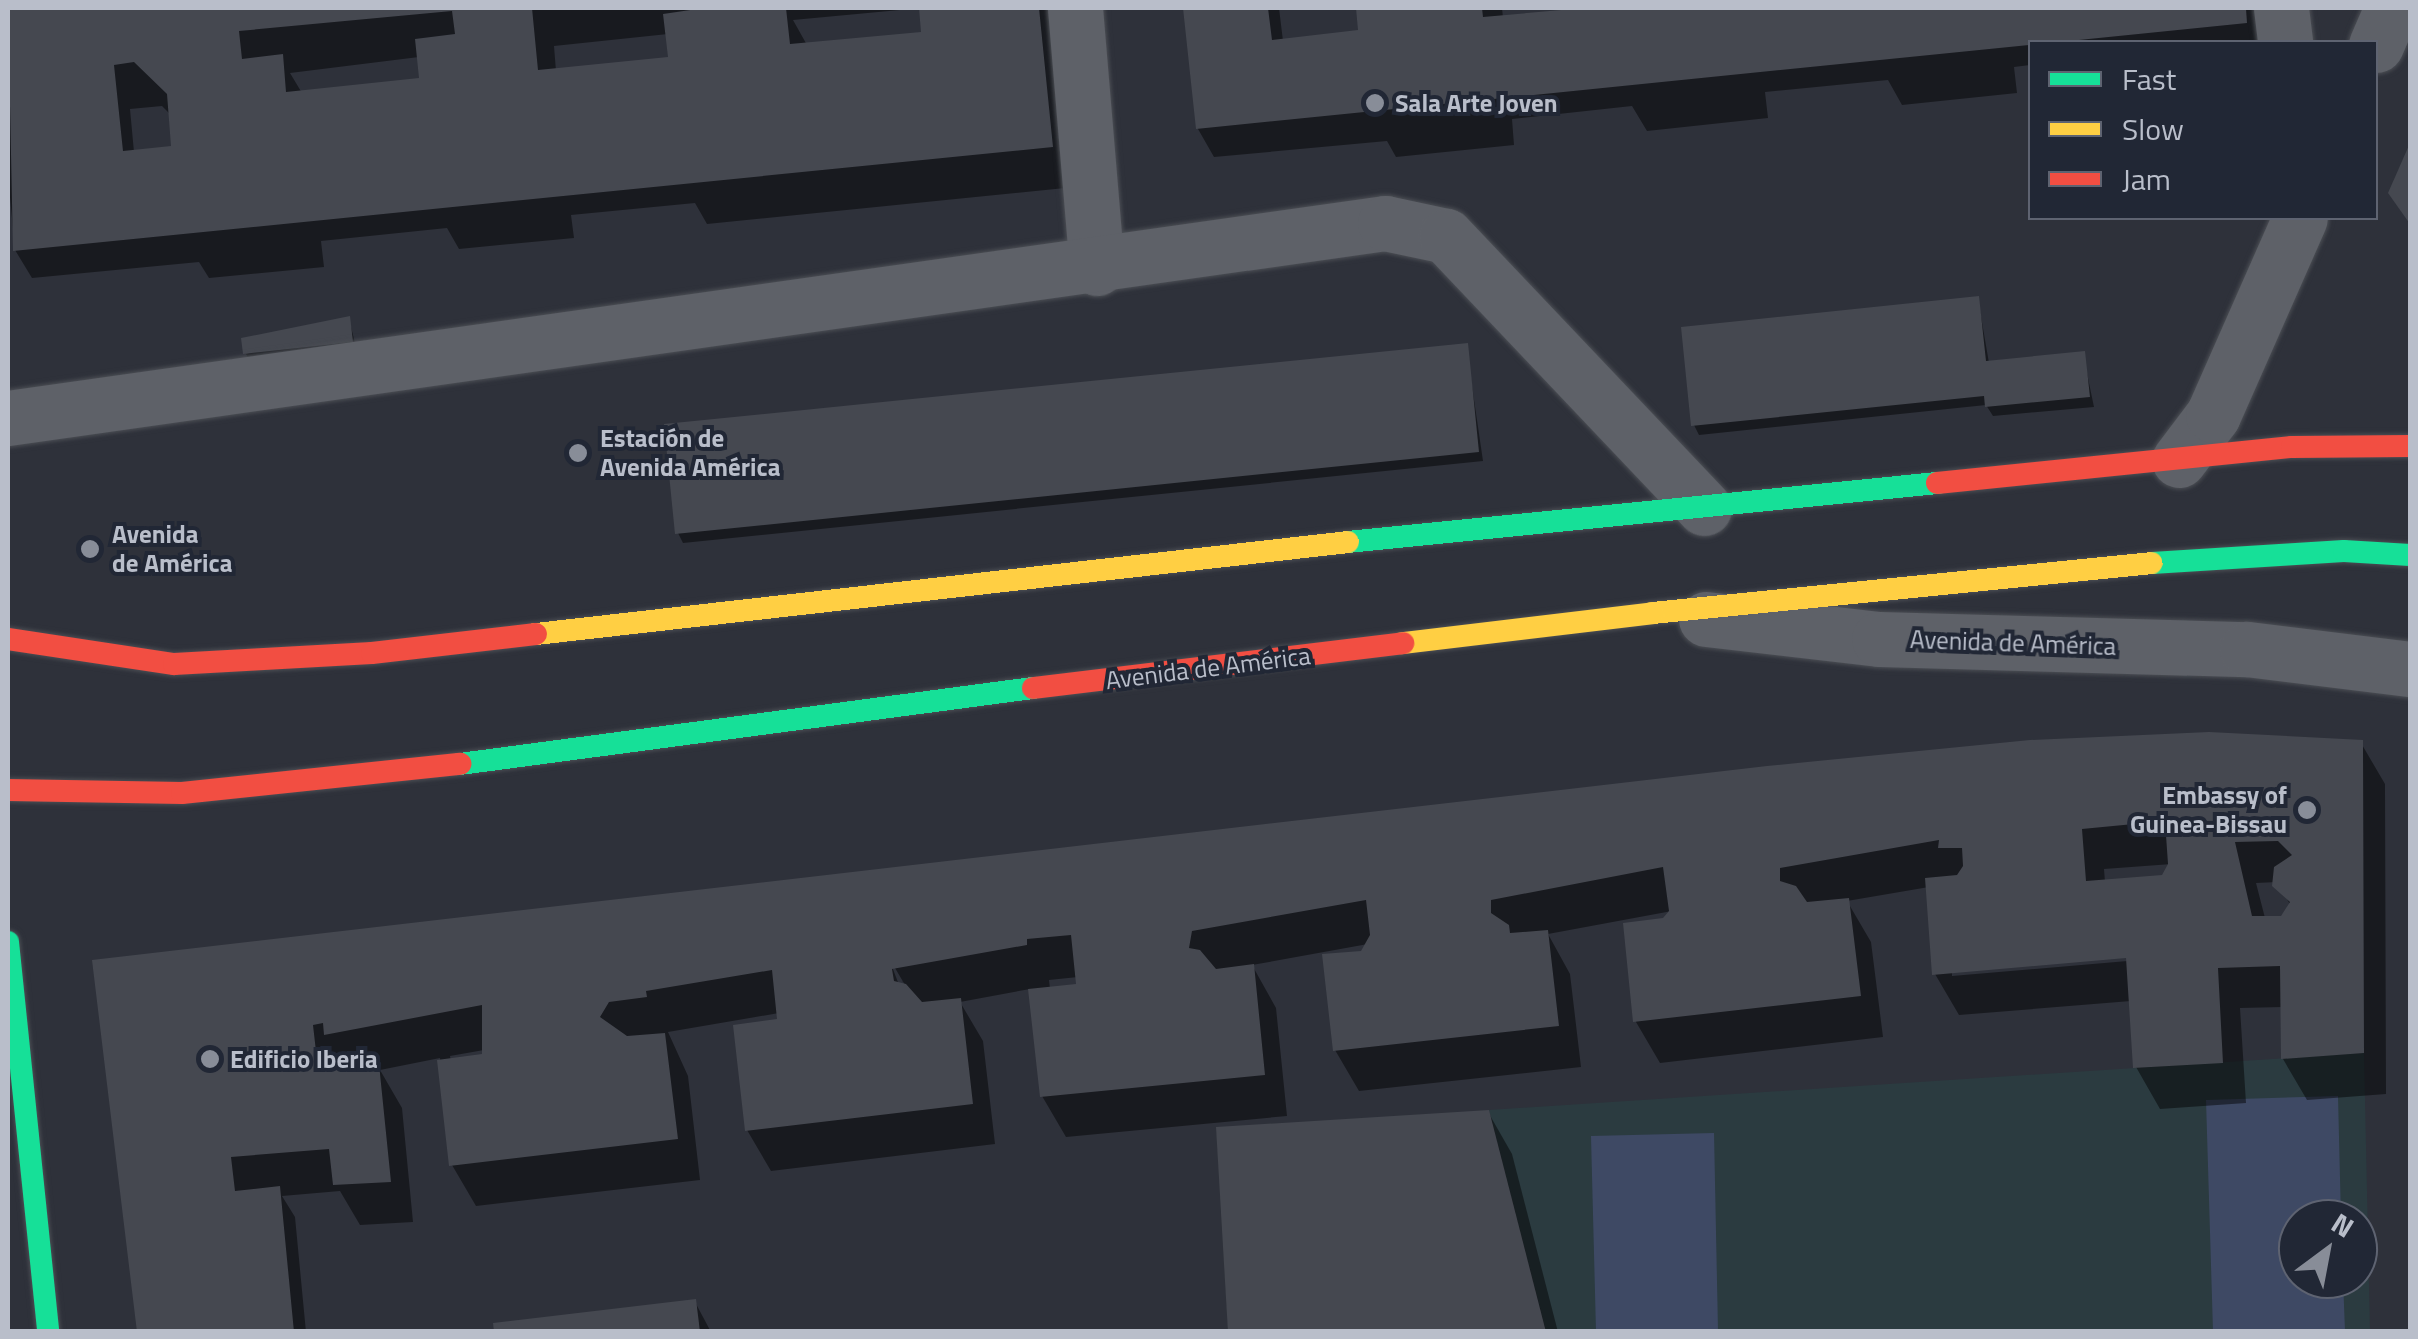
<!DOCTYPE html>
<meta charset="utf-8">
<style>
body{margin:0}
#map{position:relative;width:2418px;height:1339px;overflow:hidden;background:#2e313a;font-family:"Titillium Web",sans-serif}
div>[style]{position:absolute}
.green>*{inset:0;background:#2b3b40}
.water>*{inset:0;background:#3e4964}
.shadow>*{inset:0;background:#0007}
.building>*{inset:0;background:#454850}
.roads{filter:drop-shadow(0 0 2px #4b4e54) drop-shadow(0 0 2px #4b4e54)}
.street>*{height:55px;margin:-27.5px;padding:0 27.5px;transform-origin:27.5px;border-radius:27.5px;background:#5e6168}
.fast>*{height:22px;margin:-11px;padding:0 11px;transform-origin:11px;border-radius:11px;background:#16e098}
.slow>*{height:22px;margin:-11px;padding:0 11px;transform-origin:11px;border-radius:11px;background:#ffcf43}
.jam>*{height:22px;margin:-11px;padding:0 11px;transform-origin:11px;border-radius:11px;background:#f24e42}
.dots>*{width:28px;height:28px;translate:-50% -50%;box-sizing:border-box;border:5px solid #212735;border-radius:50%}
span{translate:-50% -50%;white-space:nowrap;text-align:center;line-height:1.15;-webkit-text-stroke:8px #212735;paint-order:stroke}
.poi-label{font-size:25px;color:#b9beca;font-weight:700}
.left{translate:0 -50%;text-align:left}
.right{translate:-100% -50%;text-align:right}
.street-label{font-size:25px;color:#b9beca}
.frame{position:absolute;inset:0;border:10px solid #b9beca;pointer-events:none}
.legend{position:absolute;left:2028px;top:40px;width:350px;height:180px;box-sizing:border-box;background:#212735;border:2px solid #5e6371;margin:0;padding:12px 18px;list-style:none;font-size:30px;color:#b9beca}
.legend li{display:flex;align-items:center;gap:20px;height:50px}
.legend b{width:50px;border:2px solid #5e6371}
.north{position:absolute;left:2278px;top:1199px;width:100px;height:100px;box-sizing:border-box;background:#212735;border:2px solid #5e6371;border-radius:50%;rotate:32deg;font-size:28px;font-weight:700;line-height:40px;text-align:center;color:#b9beca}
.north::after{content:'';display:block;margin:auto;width:35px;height:45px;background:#888d98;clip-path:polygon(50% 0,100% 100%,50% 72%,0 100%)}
</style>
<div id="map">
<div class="green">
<i style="clip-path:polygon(evenodd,2364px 1053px,2370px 1331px,1546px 1331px,1489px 1110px,2364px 1053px,2298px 1219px,2358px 1219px,2358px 1279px,2298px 1279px,2298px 1219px)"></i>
</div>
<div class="water">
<i style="clip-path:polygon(2338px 1096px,2341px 1219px,2298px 1219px,2298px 1279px,2343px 1279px,2345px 1331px,2213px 1331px,2206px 1100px)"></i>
<i style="clip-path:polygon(1714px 1133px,1718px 1331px,1596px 1331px,1591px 1136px)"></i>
</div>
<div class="shadow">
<i style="clip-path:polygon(evenodd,8px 8px,1057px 8px,1075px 187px,707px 224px,695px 203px,571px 215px,574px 238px,459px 249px,447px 228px,321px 241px,324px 267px,209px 278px,199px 262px,32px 278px,15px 250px,8px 176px,8px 8px,921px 8px,924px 34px,807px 45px,793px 20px,921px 8px,8px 8px,668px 34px,670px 59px,556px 71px,554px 46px,668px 34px,8px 8px,419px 57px,422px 80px,302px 93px,290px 73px,419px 57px,8px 8px,162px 106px,172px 116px,176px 160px,134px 152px,130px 109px,162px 106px)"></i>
<i style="clip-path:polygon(1185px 8px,1279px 8px,1283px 41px,1362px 43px,1358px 8px,1502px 8px,1503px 18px,1607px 8px,1613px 18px,1612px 8px,2263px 8px,2267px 42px,2030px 42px,2030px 65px,2014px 67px,2017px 93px,1902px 105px,1888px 80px,1765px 92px,1768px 118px,1647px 131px,1632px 106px,1512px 119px,1514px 145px,1396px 157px,1387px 141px,1214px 157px,1198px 129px)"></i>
<i style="clip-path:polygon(1978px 299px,1989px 363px,2083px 354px,2094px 407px,1993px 416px,1986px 405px,1699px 435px,1694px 425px)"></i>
<i style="clip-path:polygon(349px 319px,357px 351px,251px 363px,246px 354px)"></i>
<i style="clip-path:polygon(1466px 345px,1483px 461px,683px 543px,678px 533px)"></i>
<i style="clip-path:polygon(evenodd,2361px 743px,2385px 784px,2386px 1094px,2307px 1100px,2283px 1059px,2283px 1007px,2240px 1008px,2246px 1103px,2160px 1109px,2136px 1067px,2131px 1001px,1959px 1015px,1935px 974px,1929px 887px,1847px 901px,1871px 942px,1883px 1037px,1660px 1063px,1636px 1022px,1672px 911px,1548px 934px,1570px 974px,1581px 1067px,1359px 1091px,1335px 1050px,1368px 944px,1252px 965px,1276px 1008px,1287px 1116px,1066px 1137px,1042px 1096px,1030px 989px,960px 1002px,983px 1041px,995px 1144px,771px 1171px,747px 1130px,779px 1013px,668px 1032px,688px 1076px,700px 1180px,476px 1206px,452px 1165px,440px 1058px,380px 1070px,402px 1108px,413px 1222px,360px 1225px,340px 1191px,282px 1196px,295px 1217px,306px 1332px,139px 1332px,94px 962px,2361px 743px,2172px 864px,2163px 877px,2105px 882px,2104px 869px,2172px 864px,2361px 743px,2277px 882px,2291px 906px,2283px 918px,2265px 918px,2256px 883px,2277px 882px,2361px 743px,2138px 955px,2139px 960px,1952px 976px,1952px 971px,2138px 955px,2361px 743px,888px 956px,905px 985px,899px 985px,888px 956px,2361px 743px,1078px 977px,1079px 986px,1050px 989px,1049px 980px,1078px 977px,2361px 743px,484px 1050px,484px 1056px,451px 1061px,450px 1056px,484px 1050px)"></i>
<i style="clip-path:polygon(1488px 1112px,1512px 1154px,1558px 1332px,1230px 1332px)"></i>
<i style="clip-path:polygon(695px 1302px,711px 1332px,496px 1332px)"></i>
</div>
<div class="building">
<i style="clip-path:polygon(evenodd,8px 8px,532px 8px,538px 70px,668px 57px,663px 14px,704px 8px,786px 8px,790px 44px,921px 32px,919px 8px,1039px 8px,1053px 147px,13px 251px,8px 8px,452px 11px,455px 34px,415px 39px,419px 78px,286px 92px,283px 54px,242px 59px,239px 31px,452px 11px,8px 8px,134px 62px,167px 94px,171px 146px,123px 151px,114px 65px,134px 62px)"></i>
<i style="clip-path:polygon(1183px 8px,1268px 8px,1272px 40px,1358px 30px,1356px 8px,1482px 8px,1483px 17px,1584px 8px,2246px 8px,2247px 23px,1196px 129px)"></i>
<i style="clip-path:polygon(2410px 143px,2410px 224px,2388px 193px)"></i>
<i style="clip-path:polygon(1979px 296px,1986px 361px,2085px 351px,2090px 397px,1985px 407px,1984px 396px,1691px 426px,1681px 327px)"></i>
<i style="clip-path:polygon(350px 316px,353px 342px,243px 354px,241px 338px)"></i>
<i style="clip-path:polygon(1468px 343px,1479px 452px,675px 534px,664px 424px)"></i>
<i style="clip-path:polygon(evenodd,2209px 732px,2363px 740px,2364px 1053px,2281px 1059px,2280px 966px,2218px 968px,2223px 1063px,2133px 1068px,2126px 958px,1932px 975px,1925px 878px,1957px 875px,1963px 866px,1962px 848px,1938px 848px,1939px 840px,1780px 868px,1780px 881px,1796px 886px,1807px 902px,1849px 898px,1861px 996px,1633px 1022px,1623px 923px,1663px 918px,1669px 911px,1663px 867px,1491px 900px,1491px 913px,1509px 925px,1510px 933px,1548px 930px,1559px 1026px,1333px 1051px,1322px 954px,1361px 951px,1370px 935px,1366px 900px,1192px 931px,1189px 948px,1200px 950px,1216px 969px,1254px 964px,1265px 1075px,1040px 1097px,1028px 989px,1076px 984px,1071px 935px,1027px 939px,1027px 945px,892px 969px,894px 981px,906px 984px,922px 1002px,961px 998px,973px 1104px,745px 1131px,733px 1025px,777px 1019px,772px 970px,646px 991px,647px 997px,609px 1002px,600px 1017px,627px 1036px,665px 1033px,678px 1139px,449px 1166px,437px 1060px,482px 1054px,482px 1005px,324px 1035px,323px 1023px,313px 1025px,318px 1069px,379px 1064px,391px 1182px,333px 1185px,329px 1149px,231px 1157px,235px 1191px,280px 1186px,294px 1332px,137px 1332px,92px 960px,1767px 766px,2030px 740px,2209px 732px,2165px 821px,2168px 864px,2162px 875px,2086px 881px,2082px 829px,2165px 821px,2209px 732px,2278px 841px,2292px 855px,2274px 867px,2272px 886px,2290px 902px,2281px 916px,2252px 916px,2235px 842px,2278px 841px)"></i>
<i style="clip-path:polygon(1489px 1110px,1546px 1332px,1228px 1332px,1216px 1127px)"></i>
<i style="clip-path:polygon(696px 1299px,700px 1332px,494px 1332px,493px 1323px)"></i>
</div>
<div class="roads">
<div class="street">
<i style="left:1075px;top:8px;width:261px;rotate:85.2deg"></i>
<i style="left:2281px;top:8px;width:34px;rotate:83deg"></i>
<i style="left:2376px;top:45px;width:40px;rotate:-66.6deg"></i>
<i style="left:8px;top:418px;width:1391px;rotate:-8.06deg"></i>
<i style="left:1385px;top:223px;width:62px;rotate:12deg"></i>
<i style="left:1446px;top:236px;width:375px;rotate:46.5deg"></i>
<i style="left:2179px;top:460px;width:56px;rotate:-52.9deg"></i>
<i style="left:2213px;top:415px;width:215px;rotate:-66.2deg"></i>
<i style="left:1706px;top:619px;width:174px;rotate:6.6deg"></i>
<i style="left:1879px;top:639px;width:368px;rotate:1.6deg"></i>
<i style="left:2247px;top:649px;width:164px;rotate:7deg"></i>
</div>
<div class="fast">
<i style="left:1348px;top:542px;width:592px;rotate:-5.72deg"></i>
<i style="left:2152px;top:563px;width:192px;rotate:-3.6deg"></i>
<i style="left:2344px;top:551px;width:66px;rotate:3.5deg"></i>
<i style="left:460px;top:764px;width:578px;rotate:-7.56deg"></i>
<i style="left:8px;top:942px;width:392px;rotate:84.1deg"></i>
</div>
<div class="slow">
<i style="left:1653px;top:613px;width:501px;rotate:-5.72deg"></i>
<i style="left:536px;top:634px;width:817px;rotate:-6.46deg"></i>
<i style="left:1403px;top:643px;width:252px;rotate:-6.8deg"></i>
</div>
<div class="jam">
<i style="left:1937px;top:483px;width:357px;rotate:-5.8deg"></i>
<i style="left:2292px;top:447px;width:118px;rotate:-0.5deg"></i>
<i style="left:8px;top:639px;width:168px;rotate:8.6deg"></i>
<i style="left:174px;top:664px;width:198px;rotate:-3.2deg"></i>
<i style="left:372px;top:653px;width:165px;rotate:-6.6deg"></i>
<i style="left:1033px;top:688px;width:373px;rotate:-6.9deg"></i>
<i style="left:8px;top:790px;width:174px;rotate:1deg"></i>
<i style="left:182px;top:793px;width:280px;rotate:-6deg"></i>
</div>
</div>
<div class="dots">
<i style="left:1375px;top:103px;background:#888d98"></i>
<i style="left:578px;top:453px;background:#888d98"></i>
<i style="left:90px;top:549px;background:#888d98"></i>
<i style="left:2307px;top:810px;background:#888d98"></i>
<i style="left:210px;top:1059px;background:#888d98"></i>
</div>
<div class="poi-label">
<span class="left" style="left:1395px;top:103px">Sala Arte Joven</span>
<span class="left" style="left:600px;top:453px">Estación de<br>Avenida América</span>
<span class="left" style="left:112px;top:549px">Avenida<br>de América</span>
<span class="right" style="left:2287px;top:810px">Embassy of<br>Guinea-Bissau</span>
<span class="left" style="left:230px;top:1059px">Edificio Iberia</span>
</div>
<div class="street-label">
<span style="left:2013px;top:643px;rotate:2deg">Avenida de América</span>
<span style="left:1208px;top:668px;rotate:-7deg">Avenida de América</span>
</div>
<div class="frame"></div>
<ul class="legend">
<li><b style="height:12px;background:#16e098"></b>Fast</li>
<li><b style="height:12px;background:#ffcf43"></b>Slow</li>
<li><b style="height:12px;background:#f24e42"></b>Jam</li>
</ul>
<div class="north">N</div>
</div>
